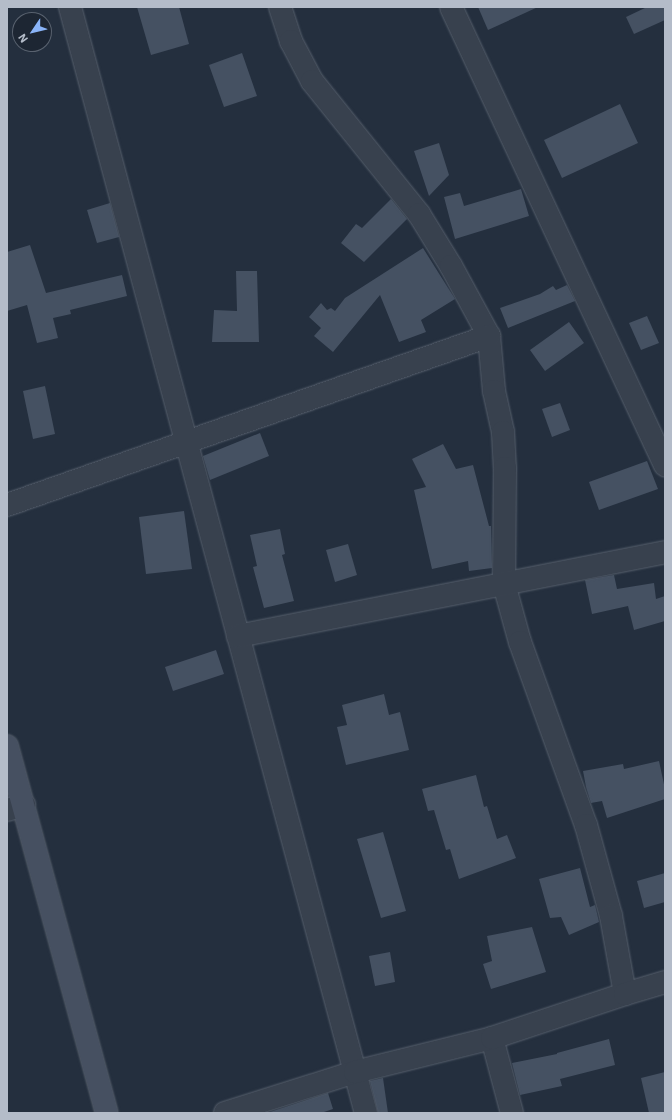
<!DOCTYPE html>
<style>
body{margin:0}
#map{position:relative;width:672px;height:1120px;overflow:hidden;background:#242f3e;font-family:"IBM Plex Sans",sans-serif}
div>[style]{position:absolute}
.building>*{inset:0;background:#455162}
.roads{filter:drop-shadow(0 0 1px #565f6c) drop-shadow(0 0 1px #565f6c)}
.minor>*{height:22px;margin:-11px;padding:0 11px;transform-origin:11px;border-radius:11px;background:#38414e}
.secondary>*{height:22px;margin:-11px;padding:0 11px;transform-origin:11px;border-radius:11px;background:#465061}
span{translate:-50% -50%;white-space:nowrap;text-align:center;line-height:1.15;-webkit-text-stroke:4px #1d2633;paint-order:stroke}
.frame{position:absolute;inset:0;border:8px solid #b4bcc9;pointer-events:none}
.north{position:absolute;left:12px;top:12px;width:40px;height:40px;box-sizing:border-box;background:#1d2633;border:1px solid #59626f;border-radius:50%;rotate:235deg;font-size:11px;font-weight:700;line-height:16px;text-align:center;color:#b4bcc9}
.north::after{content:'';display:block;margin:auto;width:14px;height:18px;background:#8ab4f8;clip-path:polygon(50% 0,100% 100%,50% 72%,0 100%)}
</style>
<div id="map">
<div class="building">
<i style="clip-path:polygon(137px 7px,179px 7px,189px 44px,151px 55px)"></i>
<i style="clip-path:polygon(478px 7px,538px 7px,488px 30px)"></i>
<i style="clip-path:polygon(647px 7px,665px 7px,665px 20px,634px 34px,626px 17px)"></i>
<i style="clip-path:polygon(242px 53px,257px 96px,224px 107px,209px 65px)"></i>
<i style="clip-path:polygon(620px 104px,638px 143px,562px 178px,544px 140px)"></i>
<i style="clip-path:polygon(439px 143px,449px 175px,429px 196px,414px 151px)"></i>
<i style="clip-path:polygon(521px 189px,529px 216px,455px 239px,444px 197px,460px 193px,464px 206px)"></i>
<i style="clip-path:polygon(391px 199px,407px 219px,364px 262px,341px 243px,356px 224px,362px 228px)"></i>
<i style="clip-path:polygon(110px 203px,119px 237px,97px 243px,87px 210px)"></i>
<i style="clip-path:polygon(30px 245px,46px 293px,122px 275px,127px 296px,70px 310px,71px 314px,53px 318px,58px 338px,37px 343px,27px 305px,7px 311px,7px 252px)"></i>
<i style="clip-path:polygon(423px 248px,455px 299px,421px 320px,426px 332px,399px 342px,380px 295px,333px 352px,314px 336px,321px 328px,309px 317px,321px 303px,327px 310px,331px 308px,335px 311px,345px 298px)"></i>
<i style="clip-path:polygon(236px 271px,257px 271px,259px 342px,212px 342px,214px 310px,237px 311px)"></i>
<i style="clip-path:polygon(567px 285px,575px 301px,508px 328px,500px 308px,540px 294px,553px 286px,556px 290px)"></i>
<i style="clip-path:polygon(647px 316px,659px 343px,641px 350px,629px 323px)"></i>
<i style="clip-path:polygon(569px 322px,584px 343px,545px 371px,530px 350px)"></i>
<i style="clip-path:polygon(45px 386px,55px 434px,33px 439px,23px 391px)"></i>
<i style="clip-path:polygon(560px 403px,570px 430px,552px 437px,542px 409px)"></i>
<i style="clip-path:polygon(260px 433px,269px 456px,210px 480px,203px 456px)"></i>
<i style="clip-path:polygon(443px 444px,456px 469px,473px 465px,489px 526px,491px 526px,492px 568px,469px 571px,468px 561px,432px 569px,414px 490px,426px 487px,412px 459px)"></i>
<i style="clip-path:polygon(647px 461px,658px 489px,599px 510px,589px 482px)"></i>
<i style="clip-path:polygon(184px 511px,192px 569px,146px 574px,139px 517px)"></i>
<i style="clip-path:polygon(280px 529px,285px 554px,282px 555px,294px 601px,264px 608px,253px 567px,257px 566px,250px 535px)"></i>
<i style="clip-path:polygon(348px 544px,357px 575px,335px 582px,326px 550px)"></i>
<i style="clip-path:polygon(614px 575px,617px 589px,654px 583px,656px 599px,665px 596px,665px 621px,634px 630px,628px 606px,592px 614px,585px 580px)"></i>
<i style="clip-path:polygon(216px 650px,224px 674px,173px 691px,165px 667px)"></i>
<i style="clip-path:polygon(384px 694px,389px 715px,400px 712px,409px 750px,346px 765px,337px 727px,347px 725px,342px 705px)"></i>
<i style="clip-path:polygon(659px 761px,665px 789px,665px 799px,607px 818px,602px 801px,591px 803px,586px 787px,583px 771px,623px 764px,624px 769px)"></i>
<i style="clip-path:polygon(476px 775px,484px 807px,487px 806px,497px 839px,507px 835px,516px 858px,459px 879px,450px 849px,446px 850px,434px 810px,428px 811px,422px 789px)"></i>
<i style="clip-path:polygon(383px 832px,406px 911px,381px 918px,357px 839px)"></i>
<i style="clip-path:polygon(580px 868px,590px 907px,595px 905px,599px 922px,569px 935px,561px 917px,550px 918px,539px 879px)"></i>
<i style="clip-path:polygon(665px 873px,665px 902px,644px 908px,637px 881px)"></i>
<i style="clip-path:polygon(532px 927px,546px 972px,491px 989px,483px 964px,492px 961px,487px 936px)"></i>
<i style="clip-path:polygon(390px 952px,395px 982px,375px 986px,369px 956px)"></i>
<i style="clip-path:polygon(609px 1039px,615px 1065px,560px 1079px,562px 1086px,520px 1095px,512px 1063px,557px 1054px,557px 1053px)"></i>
<i style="clip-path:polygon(665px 1072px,665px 1113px,649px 1113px,641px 1078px)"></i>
<i style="clip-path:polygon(383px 1078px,388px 1113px,378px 1113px,370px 1081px)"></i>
<i style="clip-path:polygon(328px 1093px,333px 1109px,321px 1113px,267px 1113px)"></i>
</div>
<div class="roads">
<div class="minor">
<i style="left:70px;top:7px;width:1145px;rotate:75.02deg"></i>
<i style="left:280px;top:7px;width:36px;rotate:72deg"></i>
<i style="left:291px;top:41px;width:45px;rotate:62.3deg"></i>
<i style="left:312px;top:81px;width:171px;rotate:51.2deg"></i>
<i style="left:419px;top:214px;width:61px;rotate:58.4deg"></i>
<i style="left:451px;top:266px;width:80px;rotate:61.5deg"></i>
<i style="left:489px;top:336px;width:55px;rotate:84.8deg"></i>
<i style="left:494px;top:391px;width:42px;rotate:77.6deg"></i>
<i style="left:503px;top:432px;width:36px;rotate:87deg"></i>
<i style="left:505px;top:468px;width:116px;rotate:90.5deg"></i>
<i style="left:504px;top:584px;width:60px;rotate:74.6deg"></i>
<i style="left:520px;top:642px;width:195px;rotate:70.2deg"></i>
<i style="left:586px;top:825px;width:94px;rotate:74.6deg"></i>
<i style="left:611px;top:916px;width:79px;rotate:79.8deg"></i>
<i style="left:451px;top:7px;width:506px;rotate:64.96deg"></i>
<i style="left:7px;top:505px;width:511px;rotate:-19.32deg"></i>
<i style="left:238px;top:636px;width:435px;rotate:-11.1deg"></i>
<i style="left:7px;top:810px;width:18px;rotate:-16deg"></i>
<i style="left:492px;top:1038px;width:78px;rotate:75.1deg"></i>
<i style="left:225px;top:1113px;width:136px;rotate:-17.5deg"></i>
<i style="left:355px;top:1072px;width:141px;rotate:-13.9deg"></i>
<i style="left:492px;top:1038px;width:140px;rotate:-18.3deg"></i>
<i style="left:625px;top:994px;width:42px;rotate:-16.7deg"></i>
</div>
<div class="secondary">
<i style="left:7px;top:746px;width:380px;rotate:74.8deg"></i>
</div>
</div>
<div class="frame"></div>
<div class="north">N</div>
</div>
